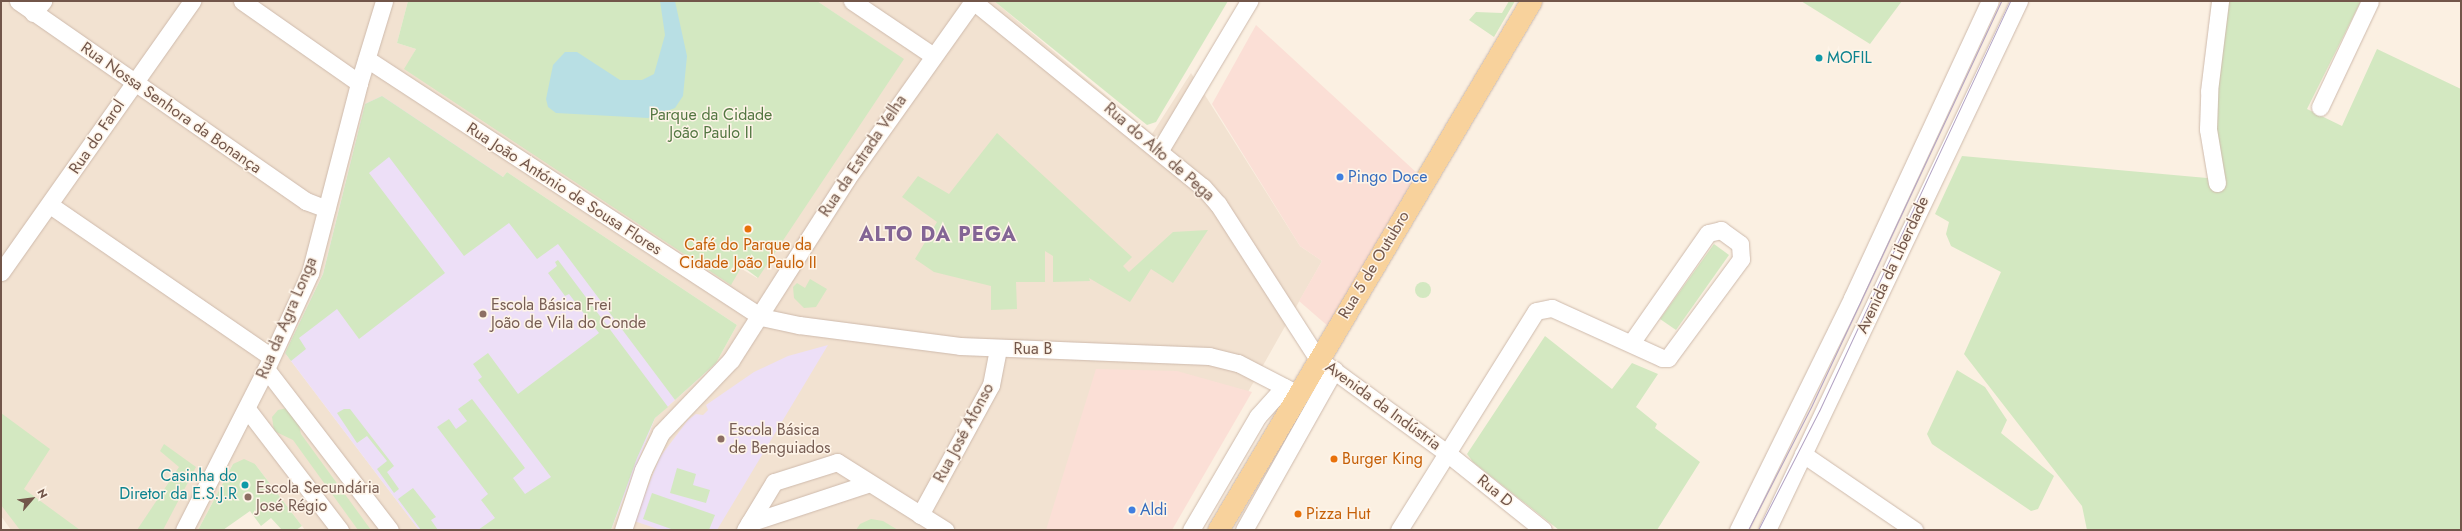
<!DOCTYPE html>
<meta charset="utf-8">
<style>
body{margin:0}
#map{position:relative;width:2462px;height:531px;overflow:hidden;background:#fbf0e2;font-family:Jost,sans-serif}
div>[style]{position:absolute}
.residential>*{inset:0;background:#f2e2d1}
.commercial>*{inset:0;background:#fbdfd6}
.education>*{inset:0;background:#eddff7}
.green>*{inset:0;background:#d3e8c1}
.round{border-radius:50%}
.water>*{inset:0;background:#b8dfe4}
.roads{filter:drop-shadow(0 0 1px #cebaac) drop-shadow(0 0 1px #cebaac)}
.minor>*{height:17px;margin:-8.5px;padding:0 8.5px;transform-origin:8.5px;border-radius:8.5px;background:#fff}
.major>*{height:21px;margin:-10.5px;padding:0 10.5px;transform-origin:10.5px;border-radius:10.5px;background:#f8d29c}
.tram>*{height:1px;margin:-0.5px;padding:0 0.5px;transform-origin:0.5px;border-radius:0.5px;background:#b2a2c3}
.dots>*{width:11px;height:11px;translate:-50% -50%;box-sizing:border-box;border:2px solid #fef4e8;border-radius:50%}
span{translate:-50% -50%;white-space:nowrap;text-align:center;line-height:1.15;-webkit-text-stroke:3px #fef4e8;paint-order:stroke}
.culture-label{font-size:16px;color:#0d838f}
.left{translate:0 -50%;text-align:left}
.right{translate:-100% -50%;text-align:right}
.street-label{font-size:16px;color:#72564a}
.park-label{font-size:16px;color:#547742}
.shop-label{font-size:16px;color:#366cbe}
.food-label{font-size:16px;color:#c56008}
.education-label{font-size:16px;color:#785e54}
.district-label{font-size:20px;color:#836595;font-weight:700;letter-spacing:1px}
.frame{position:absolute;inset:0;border:2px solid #72564a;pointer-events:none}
.north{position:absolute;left:12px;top:479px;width:40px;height:40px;-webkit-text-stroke:3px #fef4e8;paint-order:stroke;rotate:62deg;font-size:11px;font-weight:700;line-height:16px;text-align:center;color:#72564a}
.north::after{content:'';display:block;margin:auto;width:14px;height:18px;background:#72564a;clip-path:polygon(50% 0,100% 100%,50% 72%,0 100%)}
</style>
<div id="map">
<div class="residential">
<i style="clip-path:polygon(1px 1px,408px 1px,397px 43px,416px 49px,405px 69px,757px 278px,903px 59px,817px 1px,994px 1px,1152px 134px,1191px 73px,1300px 246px,1322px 261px,1170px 530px,611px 530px,655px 418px,716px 363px,737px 325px,507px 172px,503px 177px,365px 104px,323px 274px,285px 353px,419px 530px,305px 530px,255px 464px,233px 464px,198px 530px,11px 530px,1px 516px)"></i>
</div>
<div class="commercial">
<i style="clip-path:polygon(1256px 25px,1417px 173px,1329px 327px,1299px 301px,1322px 261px,1300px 246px,1212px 104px)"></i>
<i style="clip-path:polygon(1096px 369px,1177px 371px,1252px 392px,1172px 530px,1046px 530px)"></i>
</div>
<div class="education">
<i style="clip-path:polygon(382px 96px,503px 177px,716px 363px,655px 418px,611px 530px,419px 530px,285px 353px,323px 274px,365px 104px)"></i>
<i style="clip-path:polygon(828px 345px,717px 530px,661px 530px,634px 521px,660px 457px,688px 420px,696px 414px,703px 415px,708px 410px,706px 405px,754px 372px,788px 356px)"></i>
</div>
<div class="green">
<i style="clip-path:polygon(408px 1px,817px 1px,904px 59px,758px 278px,742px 266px,731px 285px,404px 69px,416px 49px,397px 43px)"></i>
<i style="clip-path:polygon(994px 1px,1228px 1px,1156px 122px,1147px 125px)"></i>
<i style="clip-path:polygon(1509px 1px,1515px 1px,1494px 37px,1469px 20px,1476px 12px,1502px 13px)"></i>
<i style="clip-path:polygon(1801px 1px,1902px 1px,1870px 44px)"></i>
<i style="clip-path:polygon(2222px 1px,2361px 1px,2307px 109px,2342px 126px,2377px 49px,2461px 89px,2461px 530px,2087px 530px,2082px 506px,1964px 354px,2001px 272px,1951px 246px,1946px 234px,1949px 222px,1935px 214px,1962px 156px,2218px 179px,2209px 77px)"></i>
<i style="clip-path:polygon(382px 96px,503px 177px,507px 172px,737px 325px,716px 363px,675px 400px,558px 244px,537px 259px,509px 223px,464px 256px,389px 157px,369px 173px,445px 273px,359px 339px,337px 309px,299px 338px,306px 349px,291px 361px,285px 353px,323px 274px,365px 104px)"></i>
<i style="clip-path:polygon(997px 133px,1132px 257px,1123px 266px,1129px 272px,1173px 232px,1208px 230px,1173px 283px,1151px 269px,1130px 302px,1089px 278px,1090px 281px,1053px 282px,1053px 256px,1045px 251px,1045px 282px,1016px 282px,1017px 309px,991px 310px,991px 286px,934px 272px,915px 259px,937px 222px,902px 197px,918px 176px,949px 194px)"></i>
<i style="clip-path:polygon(1714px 244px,1729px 255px,1676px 330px,1660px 319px)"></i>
<i style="clip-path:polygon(558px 260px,668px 407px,655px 418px,637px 458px,611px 530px,478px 530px,495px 518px,481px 500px,488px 494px,437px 427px,449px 419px,456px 429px,467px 421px,458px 409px,472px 399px,525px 468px,513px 478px,525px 494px,551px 477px,478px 380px,482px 377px,473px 364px,488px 353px,518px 394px,599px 333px,569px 294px,565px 296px,548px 273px,557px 266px,555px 262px)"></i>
<i style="clip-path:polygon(810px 279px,827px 289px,816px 307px,804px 308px,794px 298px,793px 287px,797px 283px,805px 288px)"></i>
<i class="round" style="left:1415px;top:282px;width:16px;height:16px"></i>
<i style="clip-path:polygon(1545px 336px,1612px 389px,1632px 363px,1658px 374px,1636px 407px,1657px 424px,1655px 428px,1700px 462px,1657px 530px,1559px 530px,1473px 462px,1467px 454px)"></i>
<i style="clip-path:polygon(1957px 370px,1985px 387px,2007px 420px,2001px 433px,2054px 476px,2038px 509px,2031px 511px,1932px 444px,1927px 434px)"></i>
<i style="clip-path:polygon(287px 408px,299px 425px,301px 434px,371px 530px,358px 530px,293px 440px,274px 431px,272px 417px,278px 410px)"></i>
<i style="clip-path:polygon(344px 409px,350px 409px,394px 466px,387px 472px,399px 489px,394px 493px,377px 469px,387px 461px,367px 436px,357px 443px,337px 413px)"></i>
<i style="clip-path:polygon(1px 413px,50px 449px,24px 489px,80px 530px,20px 530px,1px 505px)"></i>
<i style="clip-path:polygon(164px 444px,196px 467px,163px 530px,137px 530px,179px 467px,160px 451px)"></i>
<i style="clip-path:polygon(244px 459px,255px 464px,302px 526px,296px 530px,282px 530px,271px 518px,261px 526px,250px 511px,223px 530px,198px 530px,233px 464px)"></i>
<i style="clip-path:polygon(677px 468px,696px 474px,693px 485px,710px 490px,706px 503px,670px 493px)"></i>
<i style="clip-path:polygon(413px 488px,436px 517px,431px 520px,438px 530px,421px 530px,398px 499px)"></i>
<i style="clip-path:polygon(652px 493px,715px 515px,709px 530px,674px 530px,643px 519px)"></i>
<i style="clip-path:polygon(871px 519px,883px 521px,898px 530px,856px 530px,860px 524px)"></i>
</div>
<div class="water">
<i style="clip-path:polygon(660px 1px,675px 1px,687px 56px,683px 96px,675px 108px,648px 118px,556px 113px,548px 107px,546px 99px,553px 65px,565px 52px,577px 52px,620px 80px,642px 80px,654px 74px,665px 35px)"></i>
</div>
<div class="roads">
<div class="minor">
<i style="left:18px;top:1px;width:351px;rotate:34.8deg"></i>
<i style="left:306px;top:201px;width:22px;rotate:21deg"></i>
<i style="left:242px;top:1px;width:143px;rotate:35deg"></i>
<i style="left:852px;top:1px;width:97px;rotate:34deg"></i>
<i style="left:973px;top:1px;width:296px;rotate:39deg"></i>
<i style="left:1203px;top:187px;width:23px;rotate:49deg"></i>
<i style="left:1218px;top:204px;width:184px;rotate:57.2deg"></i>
<i style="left:1318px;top:359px;width:160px;rotate:36.1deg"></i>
<i style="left:1447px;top:453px;width:123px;rotate:38.7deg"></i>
<i style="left:33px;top:13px;width:16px;rotate:-50deg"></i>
<i style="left:367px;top:59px;width:471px;rotate:33.2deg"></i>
<i style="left:761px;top:317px;width:39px;rotate:12deg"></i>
<i style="left:799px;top:325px;width:162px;rotate:7.4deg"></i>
<i style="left:960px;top:346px;width:249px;rotate:2.3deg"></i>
<i style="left:1209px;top:356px;width:30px;rotate:14deg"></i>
<i style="left:1238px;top:363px;width:68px;rotate:27.3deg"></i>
<i style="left:2320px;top:107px;width:117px;rotate:-64.7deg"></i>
<i style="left:1160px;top:150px;width:174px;rotate:-59.1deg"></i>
<i style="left:2217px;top:183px;width:55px;rotate:-99.5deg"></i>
<i style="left:2208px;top:129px;width:38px;rotate:-88deg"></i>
<i style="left:2209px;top:91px;width:91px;rotate:-83deg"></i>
<i style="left:50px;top:205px;width:268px;rotate:34.5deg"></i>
<i style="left:1px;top:272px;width:332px;rotate:-54.8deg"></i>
<i style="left:266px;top:369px;width:203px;rotate:52.4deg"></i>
<i style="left:247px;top:409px;width:153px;rotate:52.5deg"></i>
<i style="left:1803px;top:454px;width:135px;rotate:34.4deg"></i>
<i style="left:920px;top:515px;width:148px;rotate:-61.4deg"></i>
<i style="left:991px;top:385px;width:37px;rotate:-79deg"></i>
<i style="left:749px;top:523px;width:127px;rotate:-18.3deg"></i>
<i style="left:184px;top:530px;width:181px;rotate:-63deg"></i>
<i style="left:266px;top:369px;width:106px;rotate:-65.4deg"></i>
<i style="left:310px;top:273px;width:196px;rotate:-75.5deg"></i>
<i style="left:359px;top:83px;width:86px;rotate:-73deg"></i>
<i style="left:623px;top:530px;width:63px;rotate:-71.6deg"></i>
<i style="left:643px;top:470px;width:41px;rotate:-64.1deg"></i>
<i style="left:661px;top:433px;width:101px;rotate:-46.2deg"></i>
<i style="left:731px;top:360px;width:214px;rotate:-57.4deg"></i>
<i style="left:846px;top:180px;width:219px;rotate:-54.6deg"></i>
<i style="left:745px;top:530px;width:56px;rotate:-58.9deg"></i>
<i style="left:774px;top:482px;width:66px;rotate:-17.6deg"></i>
<i style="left:837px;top:462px;width:128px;rotate:32.2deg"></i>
<i style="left:1191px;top:530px;width:132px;rotate:-59.6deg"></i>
<i style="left:1258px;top:416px;width:39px;rotate:-48deg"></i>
<i style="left:1244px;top:530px;width:184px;rotate:-60.6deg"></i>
<i style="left:1399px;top:530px;width:258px;rotate:-58deg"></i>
<i style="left:1536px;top:311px;width:16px;rotate:-11deg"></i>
<i style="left:1552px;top:308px;width:121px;rotate:24.4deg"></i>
<i style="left:1662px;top:358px;width:6px"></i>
<i style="left:1668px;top:358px;width:123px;rotate:-53.6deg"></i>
<i style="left:1741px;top:259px;width:15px;rotate:-94deg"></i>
<i style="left:1740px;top:244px;width:24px;rotate:-144deg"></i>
<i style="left:1721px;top:230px;width:13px;rotate:167deg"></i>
<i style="left:1708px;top:233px;width:134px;rotate:125deg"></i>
<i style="left:1738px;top:530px;width:258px;rotate:-63.8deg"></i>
<i style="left:1852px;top:298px;width:327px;rotate:-65.1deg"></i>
<i style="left:1767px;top:530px;width:586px;rotate:-64.53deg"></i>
</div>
<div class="major">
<i style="left:1218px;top:530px;width:615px;rotate:-59.39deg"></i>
</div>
</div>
<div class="tram">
<i style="left:1748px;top:530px;width:138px;rotate:-62.9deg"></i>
<i style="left:1811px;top:407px;width:448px;rotate:-64.9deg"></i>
<i style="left:1758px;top:530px;width:134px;rotate:-62.9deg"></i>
<i style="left:1819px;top:411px;width:452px;rotate:-65deg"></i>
</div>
<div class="dots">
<i style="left:1819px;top:58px;background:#0f9aa8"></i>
<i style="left:1340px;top:177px;background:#3f7fe0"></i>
<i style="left:748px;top:229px;background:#e8710a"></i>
<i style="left:483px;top:314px;background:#8d6e63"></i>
<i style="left:721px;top:439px;background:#8d6e63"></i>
<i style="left:1334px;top:459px;background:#e8710a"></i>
<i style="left:245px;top:485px;background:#0f9aa8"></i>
<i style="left:248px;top:497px;background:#8d6e63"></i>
<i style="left:1132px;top:510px;background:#3f7fe0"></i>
<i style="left:1298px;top:514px;background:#e8710a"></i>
</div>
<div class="culture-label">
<span class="left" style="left:1827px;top:58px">MOFIL</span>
<span class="right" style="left:237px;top:485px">Casinha do<br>Diretor da E.S.J.R</span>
</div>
<div class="street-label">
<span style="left:171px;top:108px;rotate:35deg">Rua Nossa Senhora da Bonança</span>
<span style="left:97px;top:137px;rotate:-56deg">Rua do Farol</span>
<span style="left:1159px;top:152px;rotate:41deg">Rua do Alto de Pega</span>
<span style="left:863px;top:156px;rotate:-56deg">Rua da Estrada Velha</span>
<span style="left:564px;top:189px;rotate:33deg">Rua João António de Sousa Flores</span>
<span style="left:1374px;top:265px;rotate:-59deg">Rua 5 de Outubro</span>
<span style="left:1893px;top:265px;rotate:-65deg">Avenida da Liberdade</span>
<span style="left:287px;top:318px;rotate:-67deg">Rua da Agra Longa</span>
<span style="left:1033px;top:349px">Rua B</span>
<span style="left:1383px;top:406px;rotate:36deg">Avenida da Indústria</span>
<span style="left:964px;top:433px;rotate:-62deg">Rua José Afonso</span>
<span style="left:1495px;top:491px;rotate:39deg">Rua D</span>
</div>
<div class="park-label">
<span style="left:711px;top:124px">Parque da Cidade<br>João Paulo II</span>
</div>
<div class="shop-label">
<span class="left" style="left:1348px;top:177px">Pingo Doce</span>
<span class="left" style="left:1140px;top:510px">Aldi</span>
</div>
<div class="food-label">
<span style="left:748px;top:254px">Café do Parque da<br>Cidade João Paulo II</span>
<span class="left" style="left:1342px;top:459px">Burger King</span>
<span class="left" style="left:1306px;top:514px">Pizza Hut</span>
</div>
<div class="education-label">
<span class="left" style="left:491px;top:314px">Escola Básica Frei<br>João de Vila do Conde</span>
<span class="left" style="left:729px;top:439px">Escola Básica<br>de Benguiados</span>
<span class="left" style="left:256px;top:497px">Escola Secundária<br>José Régio</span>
</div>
<div class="district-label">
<span style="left:938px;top:234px">ALTO DA PEGA</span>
</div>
<div class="frame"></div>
<div class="north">N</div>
</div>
